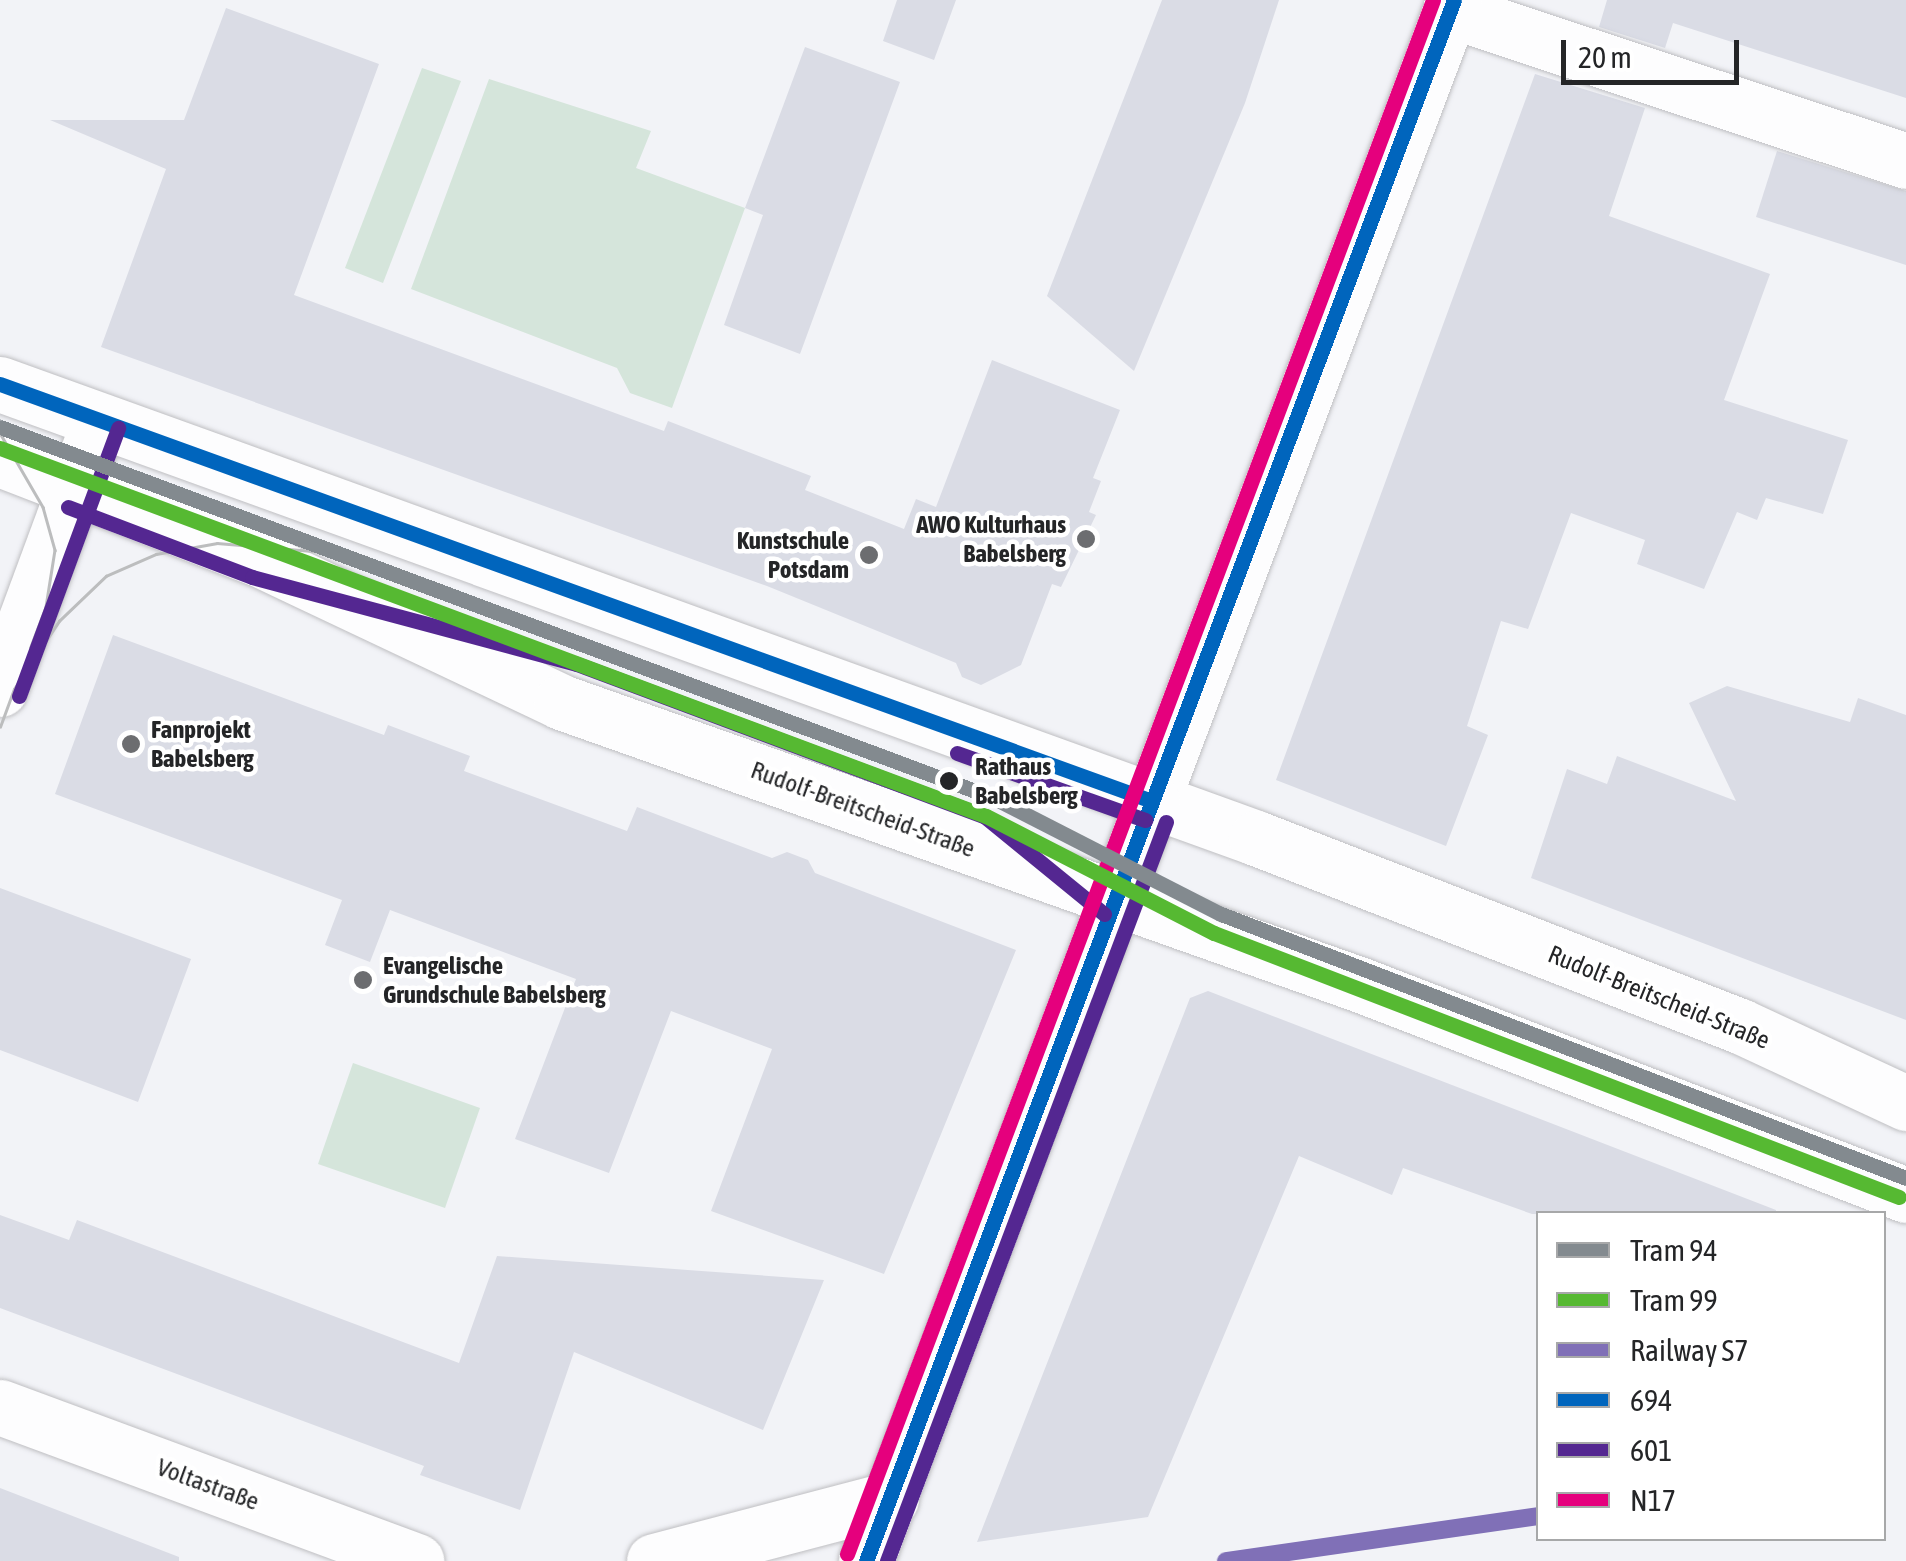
<!DOCTYPE html>
<meta charset="utf-8">
<style>
body{margin:0}
#map{position:relative;width:1906px;height:1561px;overflow:hidden;background:#f2f3f7;font-family:"Asap Condensed",sans-serif}
div>[style]{position:absolute}
.green>*{inset:0;background:#d5e5db}
.building>*{inset:0;background:#dadce5}
.roads{filter:drop-shadow(0 0 2px #bfbfc2) drop-shadow(0 0 2px #bfbfc2)}
.minor>*{height:55px;margin:-27.5px;padding:0 27.5px;transform-origin:27.5px;border-radius:27.5px;background:#fdfdfe}
.tertiary>*{height:55px;margin:-27.5px;padding:0 27.5px;transform-origin:27.5px;border-radius:27.5px;background:#fdfdfe}
.tram>*{height:2.5px;margin:-1.25px;padding:0 1.25px;transform-origin:1.25px;border-radius:1.25px;background:#bcbdbe}
.bus-1>*{height:15px;margin:-7.5px;padding:0 7.5px;transform-origin:7.5px;border-radius:7.5px;background:#0065bd}
.bus-2>*{height:15px;margin:-7.5px;padding:0 7.5px;transform-origin:7.5px;border-radius:7.5px;background:#542791}
.bus-3>*{height:15px;margin:-7.5px;padding:0 7.5px;transform-origin:7.5px;border-radius:7.5px;background:#e5007d}
.rail-1>*{height:18px;margin:-9px;padding:0 9px;transform-origin:9px;border-radius:9px;background:#8070b7}
.tram-1>*{height:15px;margin:-7.5px;padding:0 7.5px;transform-origin:7.5px;border-radius:7.5px;background:#838a8f}
.tram-2>*{height:15px;margin:-7.5px;padding:0 7.5px;transform-origin:7.5px;border-radius:7.5px;background:#56b932}
.dots>*{width:28px;height:28px;translate:-50% -50%;box-sizing:border-box;border:5px solid #fff;border-radius:50%}
span{translate:-50% -50%;white-space:nowrap;text-align:center;line-height:1.15;-webkit-text-stroke:9px #fff;paint-order:stroke}
.poi-label{font-size:25px;color:#242527;font-weight:700}
.right{translate:-100% -50%;text-align:right}
.left{translate:0 -50%;text-align:left}
.stop-label{font-size:25px;color:#242527;font-weight:700}
.street-label{font-size:25px;color:#242527}
.legend{position:absolute;left:1536px;top:1211px;width:350px;height:330px;box-sizing:border-box;background:#fff;border:2px solid #a7a8a9;margin:0;padding:12px 18px;list-style:none;font-size:30px;color:#242527}
.legend li{display:flex;align-items:center;gap:20px;height:50px}
.legend b{width:50px;border:2px solid #a7a8a9}
.scale{position:absolute;left:1561px;top:40px;width:178px;height:45px;box-sizing:border-box;border:5px solid #242527;border-top:0;padding-left:12px;font-size:30px;line-height:35px;white-space:nowrap;color:#242527;-webkit-text-stroke:8px #fff;paint-order:stroke}
</style>
<div id="map">
<div class="green">
<i style="clip-path:polygon(422px 68px,461px 81px,383px 283px,345px 268px)"></i>
<i style="clip-path:polygon(489px 79px,651px 131px,636px 168px,745px 208px,672px 408px,630px 393px,617px 368px,411px 289px)"></i>
<i style="clip-path:polygon(353px 1063px,480px 1108px,445px 1208px,318px 1164px)"></i>
</div>
<div class="building">
<i style="clip-path:polygon(897px 0,956px 0,934px 60px,883px 41px)"></i>
<i style="clip-path:polygon(1162px 0,1279px 0,1245px 103px,1134px 371px,1047px 296px)"></i>
<i style="clip-path:polygon(1607px 0,1906px 0,1906px 98px,1673px 23px,1665px 48px,1599px 27px)"></i>
<i style="clip-path:polygon(226px 8px,379px 64px,294px 295px,664px 431px,668px 421px,811px 476px,805px 490px,904px 529px,916px 499px,936px 507px,992px 360px,1120px 410px,1093px 478px,1101px 481px,1089px 512px,1096px 515px,1061px 587px,1052px 584px,1021px 665px,981px 685px,962px 677px,956px 663px,767px 586px,101px 347px,166px 169px,50px 120px,184px 120px)"></i>
<i style="clip-path:polygon(805px 47px,900px 82px,800px 354px,724px 325px,763px 215px,745px 208px)"></i>
<i style="clip-path:polygon(1535px 74px,1645px 108px,1609px 216px,1770px 274px,1724px 400px,1848px 440px,1823px 514px,1766px 498px,1757px 520px,1737px 512px,1704px 589px,1637px 564px,1645px 540px,1571px 513px,1528px 629px,1501px 621px,1467px 726px,1488px 735px,1446px 846px,1276px 780px)"></i>
<i style="clip-path:polygon(1777px 151px,1906px 191px,1906px 265px,1756px 217px)"></i>
<i style="clip-path:polygon(113px 635px,384px 735px,388px 725px,470px 756px,464px 771px,627px 831px,637px 807px,772px 858px,787px 852px,808px 860px,815px 873px,1016px 950px,884px 1274px,711px 1211px,772px 1049px,671px 1011px,609px 1173px,515px 1139px,576px 979px,390px 910px,370px 962px,325px 945px,342px 900px,55px 794px)"></i>
<i style="clip-path:polygon(1727px 686px,1850px 722px,1858px 698px,1906px 715px,1906px 1020px,1531px 878px,1567px 769px,1607px 784px,1617px 756px,1736px 801px,1689px 703px)"></i>
<i style="clip-path:polygon(0 888px,191px 959px,138px 1102px,0 1050px)"></i>
<i style="clip-path:polygon(1208px 991px,1776px 1210px,1776px 1214px,1532px 1214px,1403px 1168px,1392px 1195px,1299px 1156px,1148px 1517px,977px 1542px,1190px 998px)"></i>
<i style="clip-path:polygon(0 1215px,69px 1240px,77px 1220px,459px 1363px,497px 1256px,824px 1280px,763px 1430px,574px 1352px,520px 1510px,420px 1475px,424px 1466px,0 1308px)"></i>
<i style="clip-path:polygon(0 1488px,179px 1557px,179px 1561px,0 1561px)"></i>
</div>
<div class="roads">
<div class="minor">
<i style="left:1450px;top:10px;width:480px;rotate:18.3deg"></i>
<i style="left:0;top:689px;width:286px;rotate:-69.7deg"></i>
<i style="left:1152px;top:801px;width:856px;rotate:-69.34deg"></i>
<i style="left:0;top:1407px;width:444px;rotate:20.3deg"></i>
<i style="left:654px;top:1561px;width:245px;rotate:-14.7deg"></i>
</div>
<div class="tertiary">
<i style="left:0;top:384px;width:1336px;rotate:19.87deg"></i>
<i style="left:1256px;top:838px;width:519px;rotate:21.23deg"></i>
<i style="left:1740px;top:1026px;width:183px;rotate:24.9deg"></i>
<i style="left:0;top:459px;width:275px;rotate:21.1deg"></i>
<i style="left:257px;top:558px;width:336px;rotate:25.3deg"></i>
<i style="left:561px;top:702px;width:849px;rotate:19.48deg"></i>
<i style="left:1361px;top:985px;width:584px;rotate:21.07deg"></i>
<i style="left:866px;top:1561px;width:812px;rotate:-69.38deg"></i>
</div>
</div>
<div class="tram">
<i style="left:0;top:433px;width:86px;rotate:59.8deg"></i>
<i style="left:43px;top:507px;width:45px;rotate:74.4deg"></i>
<i style="left:55px;top:550px;width:58px;rotate:99deg"></i>
<i style="left:46px;top:607px;width:43px;rotate:110.6deg"></i>
<i style="left:0;top:727px;width:40px;rotate:-69.8deg"></i>
<i style="left:14px;top:689px;width:82px;rotate:-56.5deg"></i>
<i style="left:59px;top:621px;width:65px;rotate:-43.8deg"></i>
<i style="left:106px;top:576px;width:55px;rotate:-23.7deg"></i>
<i style="left:156px;top:554px;width:62px;rotate:-10.2deg"></i>
<i style="left:217px;top:543px;width:107px;rotate:4.8deg"></i>
</div>
<div class="bus-1">
<i style="left:0;top:384px;width:1225px;rotate:19.9deg"></i>
<i style="left:866px;top:1561px;width:1668px;rotate:-69.36deg"></i>
</div>
<div class="bus-2">
<i style="left:68px;top:507px;width:197px;rotate:20.8deg"></i>
<i style="left:252px;top:577px;width:336px;rotate:15deg"></i>
<i style="left:577px;top:664px;width:434px;rotate:20.5deg"></i>
<i style="left:984px;top:816px;width:155px;rotate:39.2deg"></i>
<i style="left:19px;top:696px;width:286px;rotate:-69.7deg"></i>
<i style="left:957px;top:753px;width:200px;rotate:19.6deg"></i>
<i style="left:887px;top:1561px;width:790px;rotate:-69.32deg"></i>
</div>
<div class="bus-3">
<i style="left:847px;top:1554px;width:1661px;rotate:-69.34deg"></i>
</div>
<div class="rail-1">
<i style="left:1226px;top:1561px;width:315px;rotate:-8.2deg"></i>
</div>
<div class="tram-1">
<i style="left:0;top:427px;width:1061px;rotate:20.47deg"></i>
<i style="left:994px;top:798px;width:255px;rotate:27.1deg"></i>
<i style="left:1221px;top:914px;width:734px;rotate:21.08deg"></i>
</div>
<div class="tram-2">
<i style="left:0;top:448px;width:1052px;rotate:20.47deg"></i>
<i style="left:986px;top:816px;width:256px;rotate:27.2deg"></i>
<i style="left:1214px;top:933px;width:734px;rotate:21.08deg"></i>
</div>
<div class="dots">
<i style="left:1086px;top:539px;background:#6c6d70"></i>
<i style="left:869px;top:555px;background:#6c6d70"></i>
<i style="left:131px;top:744px;background:#6c6d70"></i>
<i style="left:949px;top:781px;background:#242527"></i>
<i style="left:363px;top:980px;background:#6c6d70"></i>
</div>
<div class="poi-label">
<span class="right" style="left:1066px;top:539px">AWO Kulturhaus<br>Babelsberg</span>
<span class="right" style="left:849px;top:555px">Kunstschule<br>Potsdam</span>
<span class="left" style="left:151px;top:744px">Fanprojekt<br>Babelsberg</span>
<span class="left" style="left:383px;top:980px">Evangelische<br>Grundschule Babelsberg</span>
</div>
<div class="stop-label">
<span class="left" style="left:975px;top:781px">Rathaus<br>Babelsberg</span>
</div>
<div class="street-label">
<span style="left:863px;top:809px;rotate:20deg">Rudolf-Breitscheid-Straße</span>
<span style="left:1659px;top:997px;rotate:22deg">Rudolf-Breitscheid-Straße</span>
<span style="left:208px;top:1484px;rotate:20deg">Voltastraße</span>
</div>
<ul class="legend">
<li><b style="height:12px;background:#838a8f"></b>Tram 94</li>
<li><b style="height:12px;background:#56b932"></b>Tram 99</li>
<li><b style="height:12px;background:#8070b7"></b>Railway S7</li>
<li><b style="height:12px;background:#0065bd"></b>694</li>
<li><b style="height:12px;background:#542791"></b>601</li>
<li><b style="height:12px;background:#e5007d"></b>N17</li>
</ul>
<div class="scale">20 m</div>
</div>
